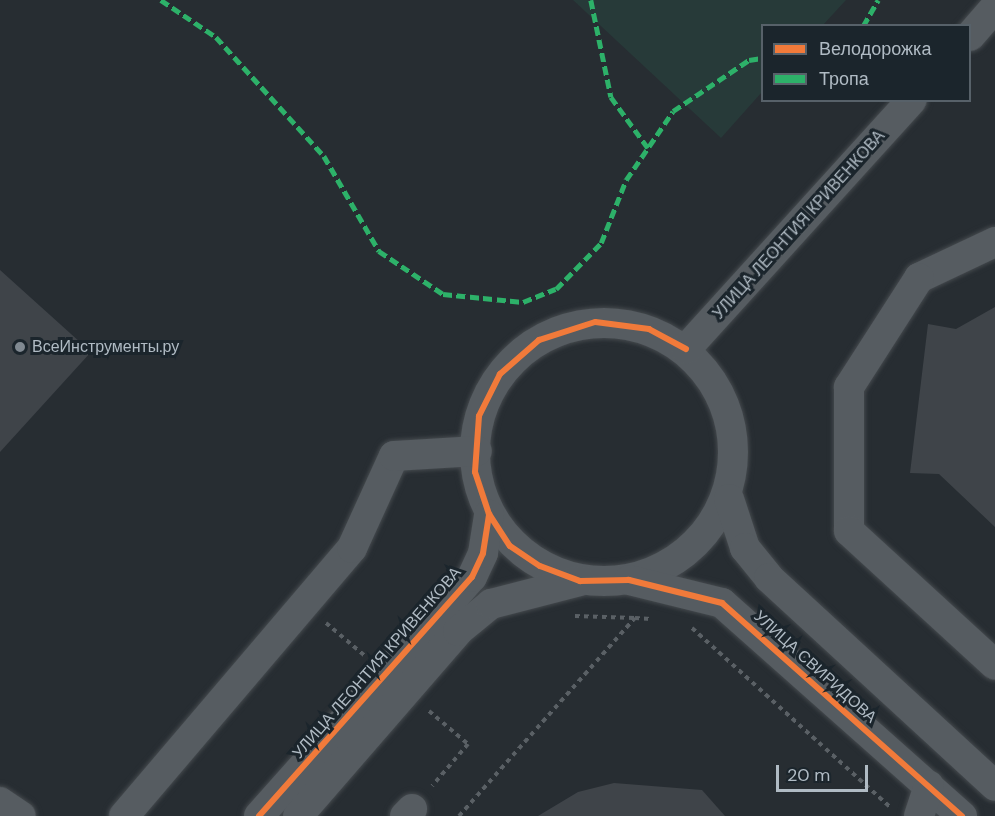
<!DOCTYPE html>
<meta charset="utf-8">
<style>
body{margin:0}
#map{position:relative;width:995px;height:816px;overflow:hidden;background:#272d32;font-family:"DM Sans",sans-serif}
div>[style]{position:absolute}
.green>*{inset:0;background:#273a39}
.building>*{inset:0;background:#3f4449}
.path>*{height:4px;margin-top:-2px;transform-origin:0;background:repeating-linear-gradient(90deg,#5a6065 0 4.5px,transparent 0 9px)}
.roads{filter:drop-shadow(0 0 2px #44494d) drop-shadow(0 0 2px #44494d)}
.minor>*{height:30px;margin:-15px;padding:0 15px;transform-origin:15px;border-radius:15px;background:#565c61}
.minor>.ring{margin:-15px;padding:0;box-sizing:content-box;background:none;border:30px solid #565c61;border-radius:50%}
.quiet>*{height:4.5px;margin-top:-2.25px;transform-origin:0;background:repeating-linear-gradient(90deg,#2db169 0 9px,transparent 0 13.5px)}
.cycleway>*{height:6px;margin:-3px;padding:0 3px;transform-origin:3px;border-radius:3px;background:#f17a3a}
.dots>*{width:16px;height:16px;translate:-50% -50%;box-sizing:border-box;border:3px solid #1b252c;border-radius:50%}
span{translate:-50% -50%;white-space:nowrap;text-align:center;line-height:1.15;-webkit-text-stroke:6px #1b252c;paint-order:stroke}
.street-label{font-size:16px;color:#b0bbc4}
.poi-label{font-size:16px;color:#b0bbc4}
.left{translate:0 -50%;text-align:left}
.legend{position:absolute;left:761px;top:24px;width:210px;height:78px;box-sizing:border-box;background:#1b252c;border:2px solid #576169;margin:0;padding:8px 10px;list-style:none;font-size:18px;color:#b0bbc4}
.legend li{display:flex;align-items:center;gap:12px;height:30px}
.legend b{width:30px;border:2px solid #576169}
.scale{position:absolute;left:776px;top:765px;width:92px;height:27px;box-sizing:border-box;border:3px solid #b0bbc4;border-top:0;padding-left:8px;font-size:18px;line-height:21px;white-space:nowrap;color:#b0bbc4;-webkit-text-stroke:4px #1b252c;paint-order:stroke}
</style>
<div id="map">
<div class="green">
<i style="clip-path:polygon(573px 0,846px 0,823px 25px,762px 26px,762px 92px,721px 138px)"></i>
</div>
<div class="building">
<i style="clip-path:polygon(0 270px,91px 352px,0 452px)"></i>
<i style="clip-path:polygon(995px 307px,995px 527px,939px 474px,910px 473px,928px 324px,956px 329px)"></i>
<i style="clip-path:polygon(614px 783px,702px 790px,725px 816px,538px 816px,578px 792px)"></i>
</div>
<div class="path">
<i style="left:575px;top:616px;width:60px;rotate:1.9deg"></i>
<i style="left:326px;top:623px;width:50px;rotate:40.1deg"></i>
<i style="left:692px;top:628px;width:268px;rotate:42.1deg"></i>
<i style="left:429px;top:711px;width:51px;rotate:40.2deg"></i>
<i style="left:468px;top:744px;width:55px;rotate:130.6deg"></i>
<i style="left:459px;top:816px;width:265px;rotate:-48.4deg"></i>
<i style="left:635px;top:618px;width:16px;rotate:4deg"></i>
</div>
<div class="roads">
<div class="minor">
<i style="left:970px;top:36px;width:38px;rotate:-49deg"></i>
<i style="left:995px;top:242px;width:84px;rotate:154.7deg"></i>
<i style="left:919px;top:278px;width:130px;rotate:122.7deg"></i>
<i style="left:849px;top:387px;width:144px;rotate:90deg"></i>
<i style="left:849px;top:531px;width:198px;rotate:42.5deg"></i>
<i class="ring" style="left:475px;top:323px;width:228px;height:228px"></i>
<i style="left:686px;top:349px;width:336px;rotate:-47.8deg"></i>
<i style="left:729px;top:499px;width:52px;rotate:71.9deg"></i>
<i style="left:745px;top:548px;width:38px;rotate:51deg"></i>
<i style="left:769px;top:578px;width:307px;rotate:42.6deg"></i>
<i style="left:629px;top:580px;width:96px;rotate:13.9deg"></i>
<i style="left:722px;top:603px;width:321px;rotate:41.6deg"></i>
<i style="left:0;top:802px;width:25px;rotate:34deg"></i>
<i style="left:124px;top:816px;width:352px;rotate:-49.6deg"></i>
<i style="left:352px;top:548px;width:101px;rotate:-65.5deg"></i>
<i style="left:394px;top:456px;width:83px;rotate:-3.4deg"></i>
<i style="left:259px;top:816px;width:320px;rotate:-48.3deg"></i>
<i style="left:472px;top:577px;width:26px;rotate:-65deg"></i>
<i style="left:483px;top:553px;width:39px;rotate:-81deg"></i>
<i style="left:298px;top:816px;width:245px;rotate:-49.1deg"></i>
<i style="left:458px;top:631px;width:43px;rotate:-39.3deg"></i>
<i style="left:491px;top:604px;width:92px;rotate:-14.5deg"></i>
<i style="left:405px;top:816px;width:10px;rotate:-45deg"></i>
<i style="left:919px;top:816px;width:32px;rotate:-72deg"></i>
</div>
</div>
<div class="quiet">
<i style="left:161px;top:0;width:66px;rotate:33.9deg"></i>
<i style="left:216px;top:37px;width:161px;rotate:47.8deg"></i>
<i style="left:324px;top:156px;width:110px;rotate:59.9deg"></i>
<i style="left:379px;top:251px;width:77px;rotate:33.9deg"></i>
<i style="left:443px;top:294px;width:80px;rotate:5.7deg"></i>
<i style="left:523px;top:302px;width:35px;rotate:-22deg"></i>
<i style="left:556px;top:289px;width:64px;rotate:-45.6deg"></i>
<i style="left:601px;top:243px;width:68px;rotate:-68.4deg"></i>
<i style="left:626px;top:180px;width:83px;rotate:-55.7deg"></i>
<i style="left:673px;top:111px;width:92px;rotate:-33.9deg"></i>
<i style="left:749px;top:60px;width:13px;rotate:-9deg"></i>
<i style="left:591px;top:0;width:99px;rotate:78.3deg"></i>
<i style="left:611px;top:97px;width:63px;rotate:54deg"></i>
<i style="left:863px;top:26px;width:30px;rotate:-60deg"></i>
</div>
<div class="cycleway">
<i style="left:686px;top:349px;width:42px;rotate:-151.6deg"></i>
<i style="left:649px;top:329px;width:54px;rotate:-172.6deg"></i>
<i style="left:595px;top:322px;width:59px;rotate:162.2deg"></i>
<i style="left:539px;top:340px;width:52px;rotate:138.9deg"></i>
<i style="left:500px;top:374px;width:47px;rotate:116.6deg"></i>
<i style="left:479px;top:416px;width:56px;rotate:94.1deg"></i>
<i style="left:475px;top:472px;width:44px;rotate:71.6deg"></i>
<i style="left:489px;top:514px;width:38px;rotate:57deg"></i>
<i style="left:510px;top:546px;width:36px;rotate:34deg"></i>
<i style="left:540px;top:566px;width:43px;rotate:20.6deg"></i>
<i style="left:580px;top:581px;width:49px;rotate:-1.2deg"></i>
<i style="left:629px;top:580px;width:96px;rotate:13.9deg"></i>
<i style="left:722px;top:603px;width:321px;rotate:41.6deg"></i>
<i style="left:259px;top:816px;width:320px;rotate:-48.3deg"></i>
<i style="left:472px;top:577px;width:26px;rotate:-65deg"></i>
<i style="left:483px;top:553px;width:39px;rotate:-81deg"></i>
</div>
<div class="dots">
<i style="left:20px;top:347px;background:#808991"></i>
</div>
<div class="street-label">
<span style="left:799px;top:225px;rotate:-48deg">УЛИЦА ЛЕОНТИЯ КРИВЕНКОВА</span>
<span style="left:377px;top:663px;rotate:-49deg">УЛИЦА ЛЕОНТИЯ КРИВЕНКОВА</span>
<span style="left:815px;top:667px;rotate:42deg">УЛИЦА СВИРИДОВА</span>
</div>
<div class="poi-label">
<span class="left" style="left:32px;top:347px">ВсеИнструменты.ру</span>
</div>
<ul class="legend">
<li><b style="height:8px;background:#f17a3a"></b>Велодорожка</li>
<li><b style="height:8px;background:#2db169"></b>Тропа</li>
</ul>
<div class="scale">20 m</div>
</div>
